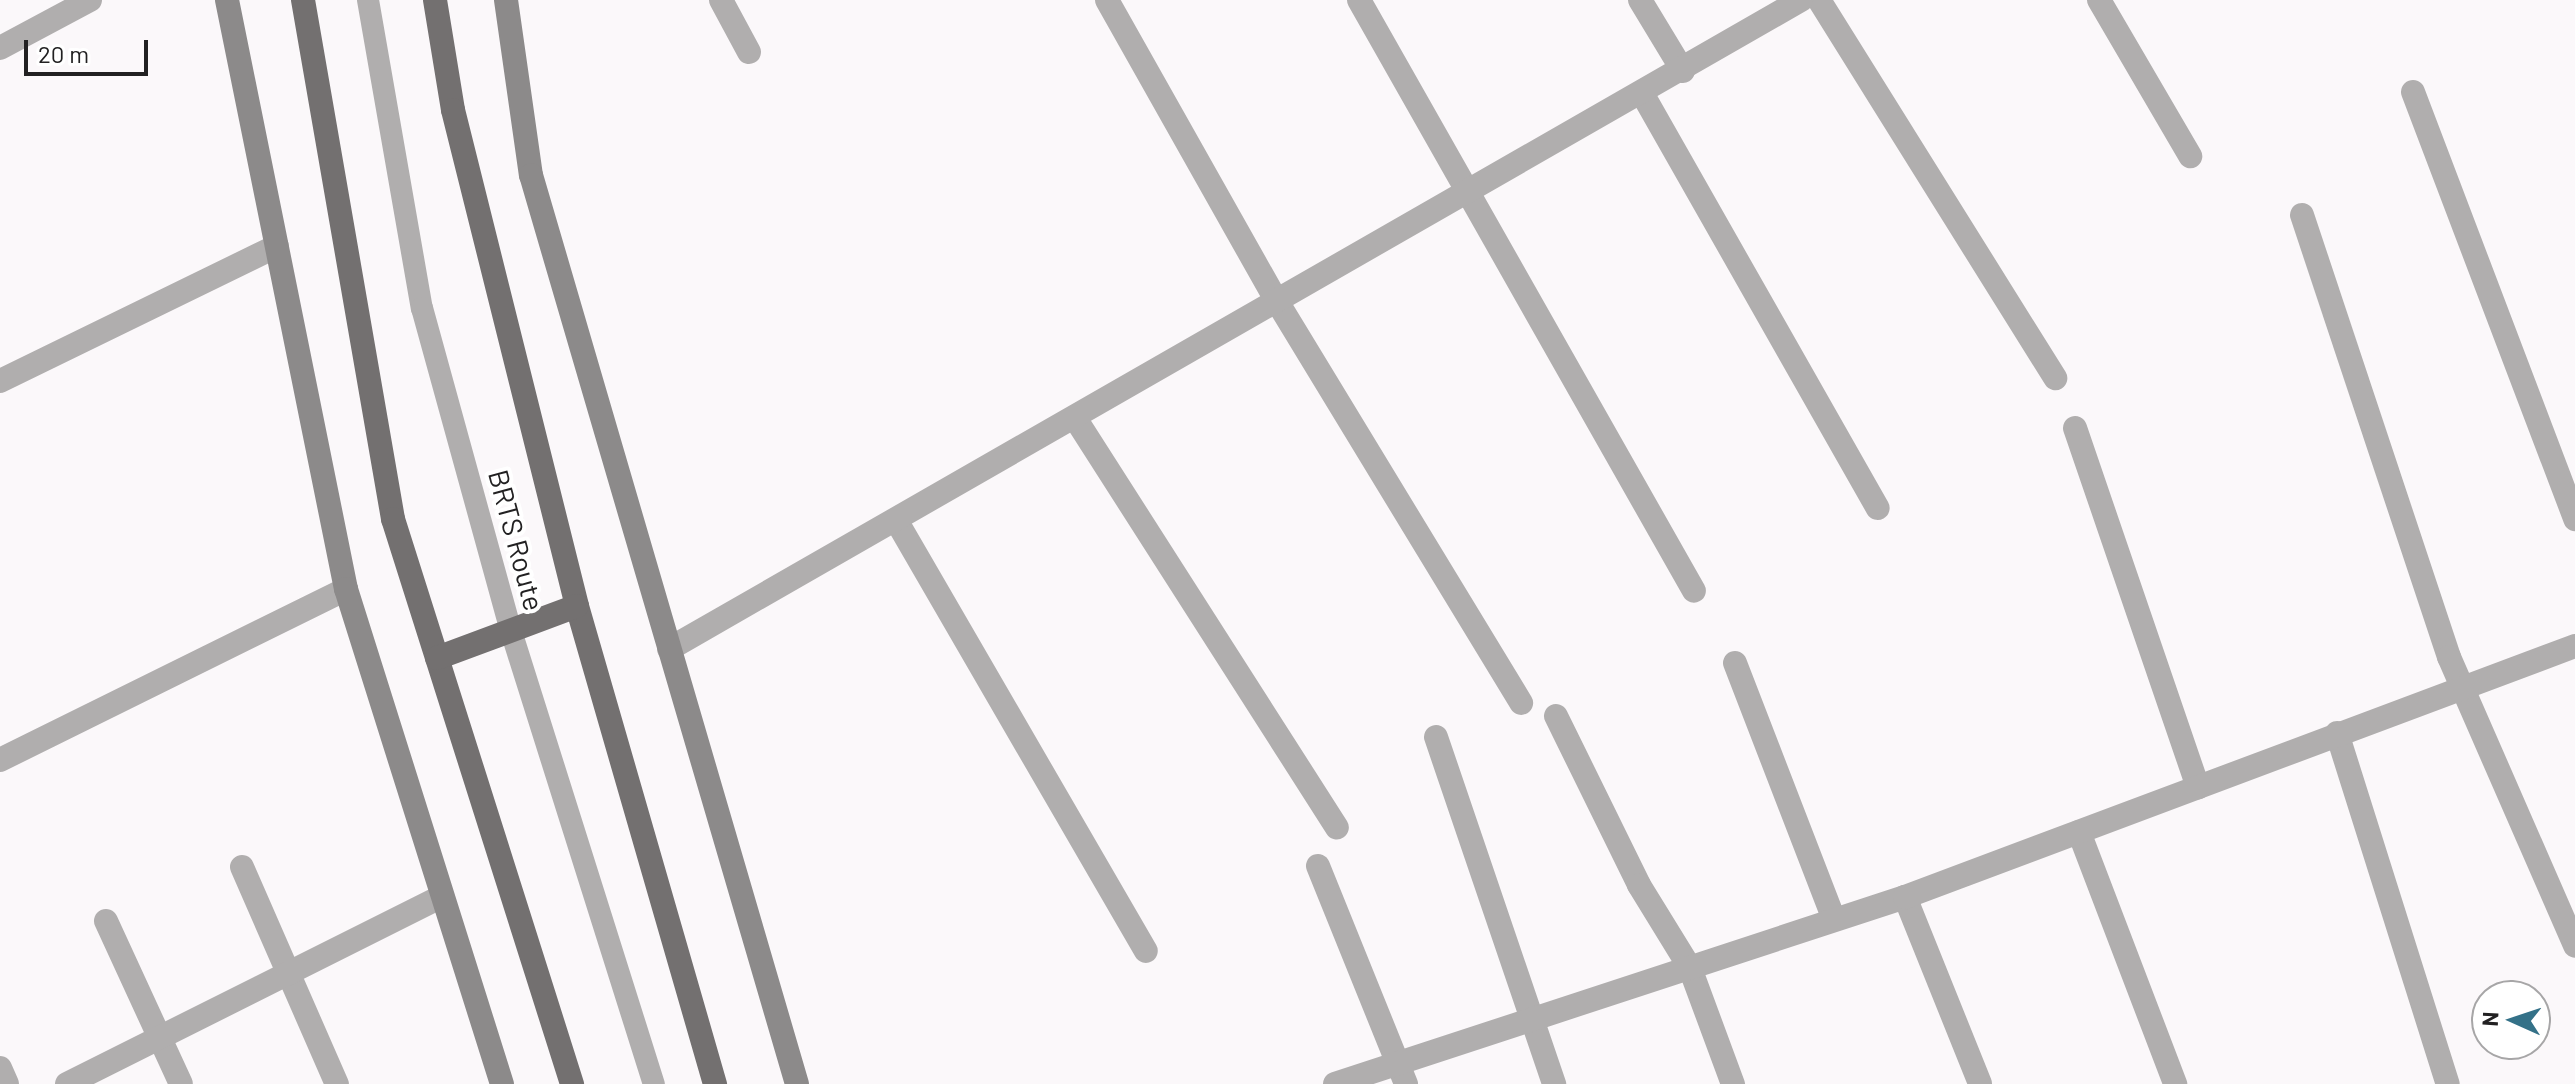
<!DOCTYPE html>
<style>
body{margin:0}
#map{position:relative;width:2575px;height:1084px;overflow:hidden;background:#fbf8fa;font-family:Barlow,sans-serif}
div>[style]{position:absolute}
.lane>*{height:22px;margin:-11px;padding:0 11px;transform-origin:11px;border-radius:11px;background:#b0aeae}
.street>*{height:24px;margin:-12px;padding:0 12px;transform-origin:12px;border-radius:12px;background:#b0aeae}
.secondary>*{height:24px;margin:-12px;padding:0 12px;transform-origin:12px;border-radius:12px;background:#8c8a8a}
.primary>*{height:24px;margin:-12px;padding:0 12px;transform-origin:12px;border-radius:12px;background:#737070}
span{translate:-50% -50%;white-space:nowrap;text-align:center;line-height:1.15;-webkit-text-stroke:8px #fff;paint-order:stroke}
.street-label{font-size:28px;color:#222122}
.north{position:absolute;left:2471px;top:980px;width:80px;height:80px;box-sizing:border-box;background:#fff;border:2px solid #a7a6a7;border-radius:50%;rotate:273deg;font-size:22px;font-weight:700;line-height:32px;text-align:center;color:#222122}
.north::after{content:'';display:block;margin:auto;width:28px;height:36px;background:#347188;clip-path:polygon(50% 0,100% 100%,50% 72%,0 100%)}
.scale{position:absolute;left:24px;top:40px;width:124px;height:36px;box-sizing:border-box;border:4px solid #222122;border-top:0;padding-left:10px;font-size:24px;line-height:28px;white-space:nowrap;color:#222122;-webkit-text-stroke:6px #fff;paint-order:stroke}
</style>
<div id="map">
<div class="lane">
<i style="left:368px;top:0;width:313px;rotate:80.1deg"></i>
<i style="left:422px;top:308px;width:335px;rotate:74.6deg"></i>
<i style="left:511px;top:631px;width:475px;rotate:72.5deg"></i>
</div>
<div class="street">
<i style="left:721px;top:0;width:59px;rotate:61.7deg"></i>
<i style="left:1107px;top:0;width:348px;rotate:60.6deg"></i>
<i style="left:1278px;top:303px;width:468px;rotate:58.7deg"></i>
<i style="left:1359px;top:0;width:679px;rotate:60.45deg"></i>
<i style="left:1640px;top:0;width:83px;rotate:58.8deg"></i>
<i style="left:1819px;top:0;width:446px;rotate:58deg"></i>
<i style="left:2099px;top:0;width:181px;rotate:59.7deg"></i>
<i style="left:0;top:48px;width:102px;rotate:-28.1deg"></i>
<i style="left:2413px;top:92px;width:457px;rotate:69.2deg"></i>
<i style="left:1643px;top:95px;width:475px;rotate:60.4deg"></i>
<i style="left:2302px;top:215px;width:466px;rotate:71.6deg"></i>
<i style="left:2449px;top:657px;width:315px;rotate:66.4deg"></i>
<i style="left:0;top:381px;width:308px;rotate:-26deg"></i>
<i style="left:1075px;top:418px;width:486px;rotate:57.4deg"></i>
<i style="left:2075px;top:428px;width:380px;rotate:71.1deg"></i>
<i style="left:896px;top:520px;width:498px;rotate:59.9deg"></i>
<i style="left:669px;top:649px;width:1305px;rotate:-29.83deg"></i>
<i style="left:1735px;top:663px;width:270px;rotate:68.9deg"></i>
<i style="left:1556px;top:716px;width:188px;rotate:63.8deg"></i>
<i style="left:1639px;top:885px;width:97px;rotate:58.4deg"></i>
<i style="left:1690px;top:968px;width:124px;rotate:69.7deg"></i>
<i style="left:2337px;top:733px;width:368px;rotate:72.5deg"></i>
<i style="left:1436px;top:737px;width:367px;rotate:71.2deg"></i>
<i style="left:0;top:760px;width:386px;rotate:-26.3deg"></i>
<i style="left:2079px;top:832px;width:270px;rotate:69.1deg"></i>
<i style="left:1318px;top:866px;width:235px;rotate:68deg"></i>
<i style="left:242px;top:867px;width:237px;rotate:66.4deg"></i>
<i style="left:1905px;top:897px;width:201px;rotate:68.1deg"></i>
<i style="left:106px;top:921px;width:179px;rotate:65.3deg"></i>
<i style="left:0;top:1068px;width:17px;rotate:66deg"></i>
<i style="left:67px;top:1084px;width:419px;rotate:-26.6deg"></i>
<i style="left:1335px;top:1084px;width:600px;rotate:-18.16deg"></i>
<i style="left:1905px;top:897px;width:715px;rotate:-20.54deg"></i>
</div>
<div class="secondary">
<i style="left:227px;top:0;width:601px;rotate:78.58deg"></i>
<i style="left:346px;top:589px;width:519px;rotate:72.51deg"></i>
<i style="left:506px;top:0;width:177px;rotate:81.9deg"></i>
<i style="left:531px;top:175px;width:947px;rotate:73.69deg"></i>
</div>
<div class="primary">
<i style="left:303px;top:0;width:527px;rotate:80.16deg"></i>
<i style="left:393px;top:519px;width:593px;rotate:72.42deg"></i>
<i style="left:435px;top:0;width:111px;rotate:80.7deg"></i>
<i style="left:453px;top:110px;width:511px;rotate:75.96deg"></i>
<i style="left:577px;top:606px;width:498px;rotate:73.9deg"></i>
<i style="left:437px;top:658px;width:149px;rotate:-20.4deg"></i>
</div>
<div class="street-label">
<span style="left:517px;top:540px;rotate:75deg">BRTS Route</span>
</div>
<div class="north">N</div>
<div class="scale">20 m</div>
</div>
